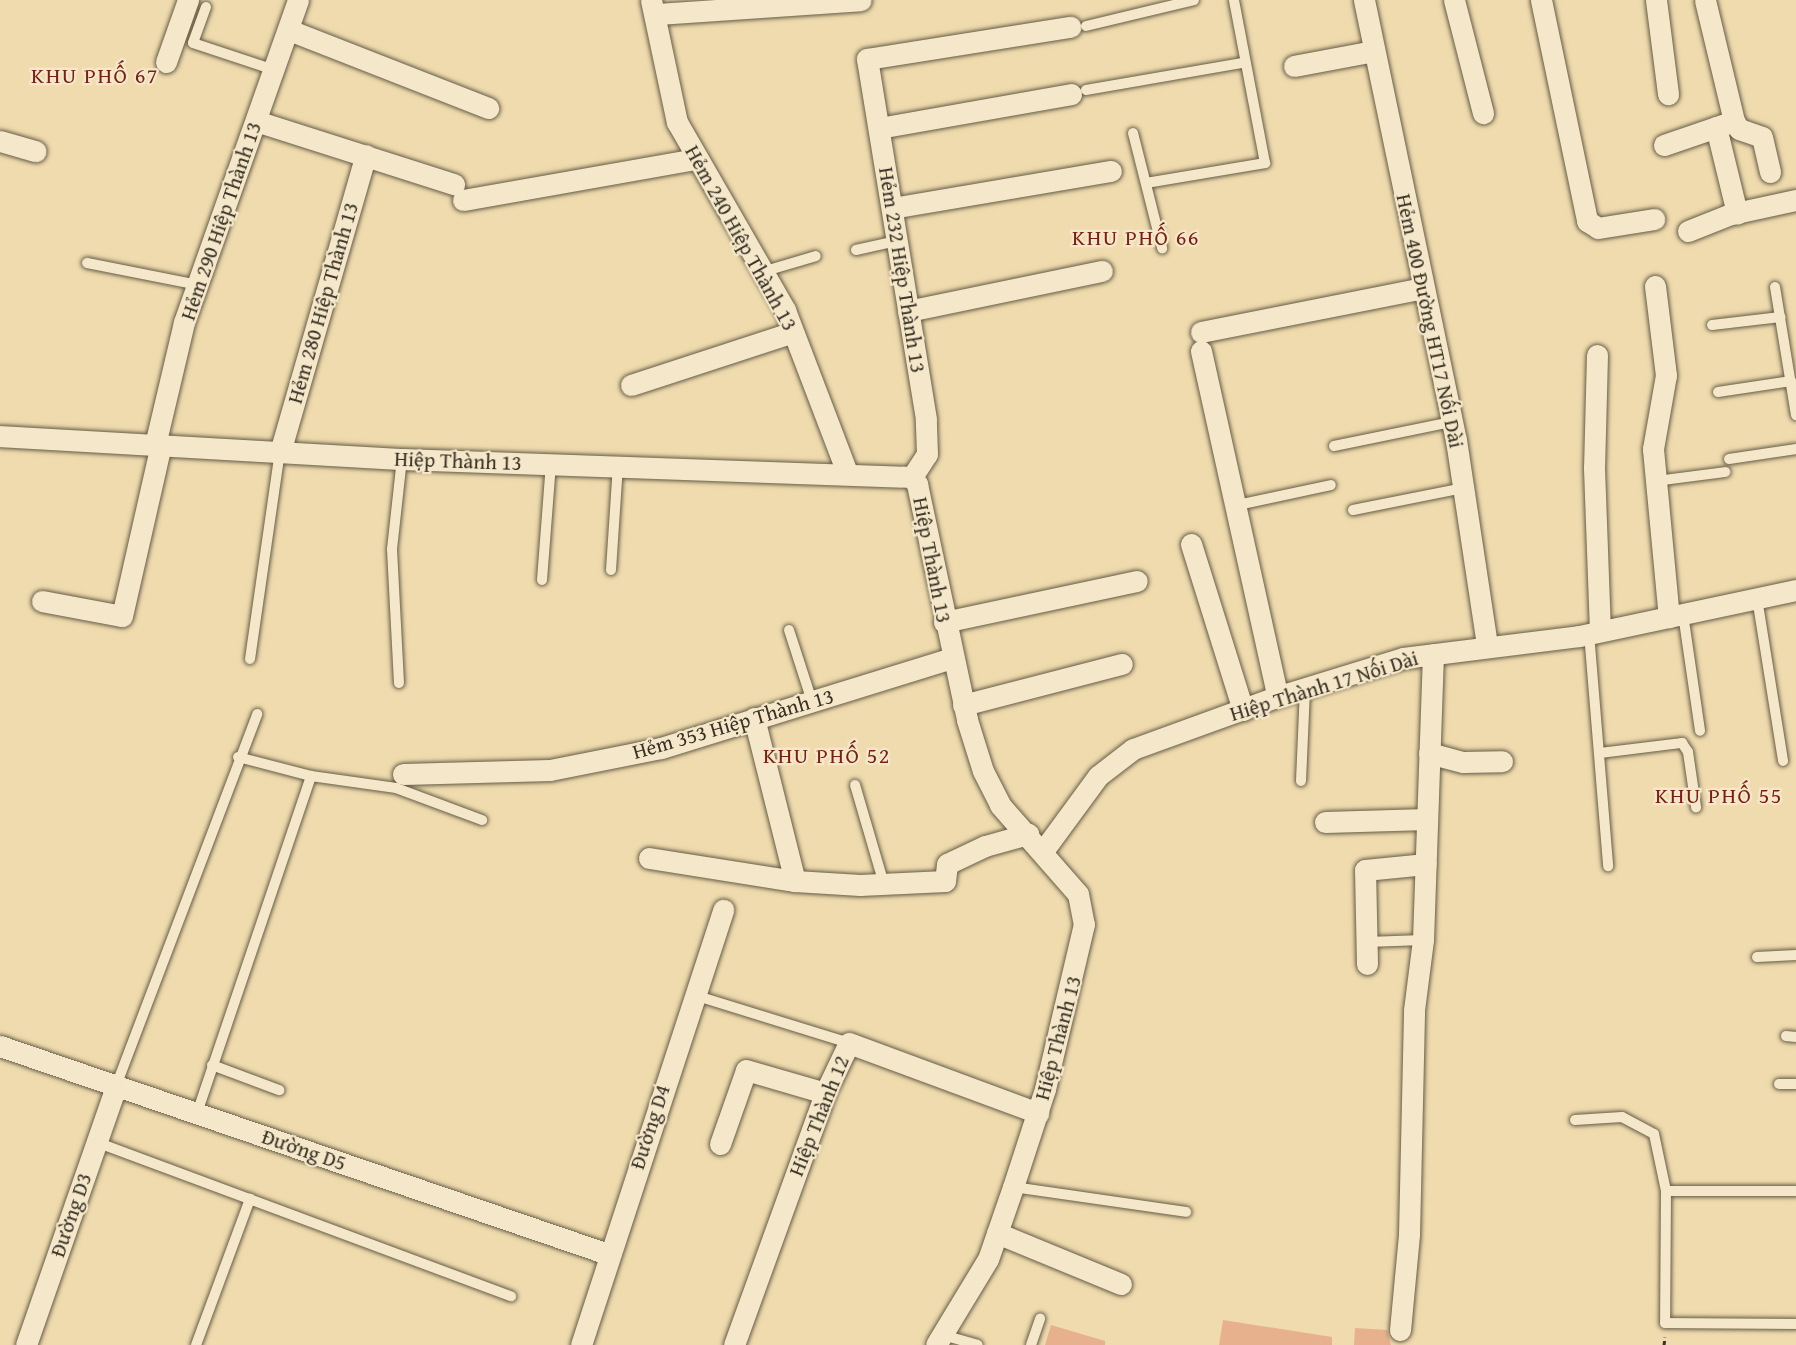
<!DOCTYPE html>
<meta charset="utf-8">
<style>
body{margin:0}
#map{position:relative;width:1796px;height:1345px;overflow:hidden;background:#efdbad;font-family:"Gentium Book Plus",serif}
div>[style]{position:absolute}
.building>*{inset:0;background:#e7b18d}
.path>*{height:3px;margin-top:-1.5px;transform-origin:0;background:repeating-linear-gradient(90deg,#393126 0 4.5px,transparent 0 7.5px)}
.roads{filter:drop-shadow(0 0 2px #665c48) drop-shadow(0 0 2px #665c48)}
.lane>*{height:10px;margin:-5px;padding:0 5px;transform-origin:5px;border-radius:5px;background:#f5e8ca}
.street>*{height:21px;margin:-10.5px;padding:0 10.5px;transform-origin:10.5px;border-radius:10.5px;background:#f5e8ca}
span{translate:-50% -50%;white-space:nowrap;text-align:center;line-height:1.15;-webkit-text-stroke:4.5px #f5e8ca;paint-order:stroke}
.street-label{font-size:21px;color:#393126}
.neighbourhood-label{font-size:22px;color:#7a1f14;letter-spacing:1.5px}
</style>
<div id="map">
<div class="building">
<i style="clip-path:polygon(1223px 1320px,1332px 1337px,1332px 1345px,1219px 1345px)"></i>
<i style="clip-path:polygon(1051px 1325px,1105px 1341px,1105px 1345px,1045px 1345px)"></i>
<i style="clip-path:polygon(1355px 1328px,1387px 1330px,1391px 1345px,1354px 1345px)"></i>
</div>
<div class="path">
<i style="left:1664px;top:1345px;width:8px;rotate:-83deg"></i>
</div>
<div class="roads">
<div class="lane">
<i style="left:206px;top:7px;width:38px;rotate:110deg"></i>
<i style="left:193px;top:43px;width:85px;rotate:18.4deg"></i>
<i style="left:1086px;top:26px;width:111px;rotate:-13.5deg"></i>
<i style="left:1086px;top:90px;width:159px;rotate:-9.8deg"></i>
<i style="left:1133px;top:133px;width:119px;rotate:75.8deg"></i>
<i style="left:1146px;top:183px;width:121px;rotate:-9.5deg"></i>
<i style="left:1265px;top:163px;width:166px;rotate:-100.8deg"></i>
<i style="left:856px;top:250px;width:42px;rotate:-12.4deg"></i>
<i style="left:87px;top:263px;width:113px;rotate:11.2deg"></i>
<i style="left:762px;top:272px;width:56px;rotate:-16.5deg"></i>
<i style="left:1775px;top:287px;width:130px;rotate:80.7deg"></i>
<i style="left:1712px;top:325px;width:69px;rotate:-6.6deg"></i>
<i style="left:1718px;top:392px;width:74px;rotate:-8.6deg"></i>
<i style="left:1334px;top:446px;width:119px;rotate:-11.6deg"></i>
<i style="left:1729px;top:459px;width:68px;rotate:-8.5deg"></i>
<i style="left:1656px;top:481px;width:70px;rotate:-7.4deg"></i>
<i style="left:1233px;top:506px;width:100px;rotate:-12.1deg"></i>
<i style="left:1353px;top:510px;width:112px;rotate:-11.3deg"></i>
<i style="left:611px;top:570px;width:105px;rotate:-86.2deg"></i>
<i style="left:542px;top:580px;width:116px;rotate:-85.6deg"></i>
<i style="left:1757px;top:598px;width:165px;rotate:80.9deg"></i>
<i style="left:1683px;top:614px;width:118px;rotate:81.7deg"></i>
<i style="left:789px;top:630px;width:75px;rotate:72.1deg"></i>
<i style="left:1589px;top:633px;width:234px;rotate:85.3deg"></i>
<i style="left:250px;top:659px;width:209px;rotate:-81.8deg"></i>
<i style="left:399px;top:683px;width:134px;rotate:-93deg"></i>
<i style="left:392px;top:549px;width:91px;rotate:-83.7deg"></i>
<i style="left:1600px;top:753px;width:83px;rotate:-7deg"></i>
<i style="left:1682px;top:743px;width:11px;rotate:56deg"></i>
<i style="left:1688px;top:752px;width:56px;rotate:81.7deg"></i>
<i style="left:238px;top:757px;width:75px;rotate:14.6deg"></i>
<i style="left:311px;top:776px;width:86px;rotate:8deg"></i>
<i style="left:396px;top:788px;width:92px;rotate:20.4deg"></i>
<i style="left:1301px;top:781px;width:92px;rotate:-87.5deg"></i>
<i style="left:855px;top:785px;width:103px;rotate:73.7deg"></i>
<i style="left:1367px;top:942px;width:56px;rotate:-2deg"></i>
<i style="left:1757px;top:957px;width:39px;rotate:-3deg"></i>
<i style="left:694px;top:995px;width:162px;rotate:17.2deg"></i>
<i style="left:1786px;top:1036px;width:10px;rotate:6deg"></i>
<i style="left:212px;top:1065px;width:72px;rotate:20.5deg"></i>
<i style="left:1779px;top:1084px;width:17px"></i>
<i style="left:116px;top:1086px;width:398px;rotate:-69.2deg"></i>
<i style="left:197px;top:1113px;width:356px;rotate:-71.3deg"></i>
<i style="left:1575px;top:1120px;width:47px;rotate:-3.7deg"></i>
<i style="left:1622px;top:1117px;width:36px;rotate:28deg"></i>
<i style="left:1654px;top:1134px;width:58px;rotate:78.1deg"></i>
<i style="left:1666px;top:1191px;width:130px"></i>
<i style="left:96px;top:1142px;width:443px;rotate:20.4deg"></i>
<i style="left:1013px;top:1187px;width:175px;rotate:8.2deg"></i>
<i style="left:1666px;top:1191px;width:132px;rotate:90.4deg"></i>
<i style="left:1665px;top:1323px;width:131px;rotate:0.4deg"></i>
<i style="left:943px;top:1335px;width:36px;rotate:16deg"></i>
<i style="left:196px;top:1345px;width:156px;rotate:-69.7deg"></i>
<i style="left:1031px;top:1345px;width:28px;rotate:-71deg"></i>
</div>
<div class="street">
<i style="left:651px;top:0;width:125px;rotate:78deg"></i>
<i style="left:677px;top:122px;width:217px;rotate:60.1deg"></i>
<i style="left:785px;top:310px;width:173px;rotate:69.1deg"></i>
<i style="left:1364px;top:0;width:450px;rotate:78.2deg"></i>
<i style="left:1456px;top:440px;width:207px;rotate:81.4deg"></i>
<i style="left:1454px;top:0;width:117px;rotate:75.6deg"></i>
<i style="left:1541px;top:0;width:226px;rotate:78.2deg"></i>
<i style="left:1587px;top:221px;width:13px;rotate:32deg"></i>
<i style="left:1598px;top:228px;width:57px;rotate:-9.1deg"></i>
<i style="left:1656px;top:0;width:95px;rotate:82.7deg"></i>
<i style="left:657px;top:14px;width:204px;rotate:-3.9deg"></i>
<i style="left:289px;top:30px;width:214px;rotate:21.4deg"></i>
<i style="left:166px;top:62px;width:66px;rotate:-70.5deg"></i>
<i style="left:1294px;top:66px;width:81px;rotate:-10.6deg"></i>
<i style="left:256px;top:121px;width:208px;rotate:17.7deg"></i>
<i style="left:1734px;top:121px;width:9px;rotate:58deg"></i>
<i style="left:1739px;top:129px;width:24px;rotate:19deg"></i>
<i style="left:1762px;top:137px;width:36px;rotate:77deg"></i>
<i style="left:1716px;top:127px;width:89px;rotate:76.3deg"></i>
<i style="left:879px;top:128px;width:195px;rotate:-10deg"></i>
<i style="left:0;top:141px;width:37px;rotate:16deg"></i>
<i style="left:1664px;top:145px;width:74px;rotate:-18.9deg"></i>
<i style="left:1734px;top:121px;width:124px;rotate:-103.5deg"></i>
<i style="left:463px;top:200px;width:237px;rotate:-10deg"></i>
<i style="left:892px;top:208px;width:222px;rotate:-9.6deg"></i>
<i style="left:1688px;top:231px;width:46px;rotate:-21.6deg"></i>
<i style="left:1731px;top:214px;width:66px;rotate:-12.2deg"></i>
<i style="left:1655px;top:286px;width:90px;rotate:83deg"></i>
<i style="left:1666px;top:375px;width:75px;rotate:100deg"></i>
<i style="left:1653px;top:449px;width:169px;rotate:84.6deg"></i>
<i style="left:908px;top:311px;width:198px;rotate:-11.7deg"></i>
<i style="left:1201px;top:332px;width:227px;rotate:-11.2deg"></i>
<i style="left:1201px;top:351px;width:354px;rotate:77.5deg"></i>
<i style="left:1597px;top:355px;width:113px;rotate:91.5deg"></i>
<i style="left:1594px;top:468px;width:162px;rotate:87.9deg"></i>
<i style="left:631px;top:385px;width:170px;rotate:-18.1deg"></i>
<i style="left:0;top:436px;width:403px;rotate:3.3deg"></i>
<i style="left:402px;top:459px;width:510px;rotate:2.02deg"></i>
<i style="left:912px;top:477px;width:9px;rotate:54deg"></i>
<i style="left:917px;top:484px;width:241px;rotate:78deg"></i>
<i style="left:967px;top:720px;width:53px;rotate:72.6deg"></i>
<i style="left:983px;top:771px;width:38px;rotate:63deg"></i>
<i style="left:1000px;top:805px;width:118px;rotate:48.8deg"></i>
<i style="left:1078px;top:894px;width:31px;rotate:79deg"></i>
<i style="left:1084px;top:924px;width:170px;rotate:103.3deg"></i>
<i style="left:1045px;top:1089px;width:103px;rotate:108.1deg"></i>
<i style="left:1013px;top:1187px;width:76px;rotate:109.1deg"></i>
<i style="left:988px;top:1259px;width:100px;rotate:121.2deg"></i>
<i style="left:155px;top:445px;width:126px;rotate:-76.7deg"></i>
<i style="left:184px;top:322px;width:342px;rotate:-70.5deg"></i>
<i style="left:280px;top:452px;width:309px;rotate:-73.9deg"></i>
<i style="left:912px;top:477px;width:27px;rotate:-57deg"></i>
<i style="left:927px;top:454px;width:35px;rotate:-92deg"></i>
<i style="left:926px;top:419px;width:365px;rotate:-99.3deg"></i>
<i style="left:867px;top:59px;width:206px;rotate:-9deg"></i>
<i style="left:1191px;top:544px;width:174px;rotate:72.6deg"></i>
<i style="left:42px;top:601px;width:81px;rotate:10.6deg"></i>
<i style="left:122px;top:616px;width:175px;rotate:-77.2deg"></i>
<i style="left:944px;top:622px;width:197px;rotate:-12deg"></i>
<i style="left:963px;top:705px;width:164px;rotate:-14.5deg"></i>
<i style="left:754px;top:718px;width:168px;rotate:75.9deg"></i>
<i style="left:1429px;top:753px;width:35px;rotate:15deg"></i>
<i style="left:1463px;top:762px;width:39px;rotate:-1deg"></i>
<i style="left:403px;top:774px;width:147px;rotate:-1.6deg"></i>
<i style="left:550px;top:770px;width:113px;rotate:-11.2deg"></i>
<i style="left:661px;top:748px;width:305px;rotate:-17.2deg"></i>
<i style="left:1325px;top:822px;width:102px;rotate:-1.7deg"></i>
<i style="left:1043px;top:851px;width:93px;rotate:-53.7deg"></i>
<i style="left:1098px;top:776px;width:44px;rotate:-37.6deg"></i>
<i style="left:1133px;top:749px;width:149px;rotate:-20deg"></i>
<i style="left:1273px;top:698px;width:136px;rotate:-17.1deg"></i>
<i style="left:1403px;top:658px;width:177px;rotate:-7.1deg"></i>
<i style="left:1579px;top:636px;width:222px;rotate:-12deg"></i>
<i style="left:649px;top:858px;width:148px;rotate:9deg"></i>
<i style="left:795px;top:881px;width:65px;rotate:3.5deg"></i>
<i style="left:860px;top:885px;width:85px;rotate:-2.7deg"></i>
<i style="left:945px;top:881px;width:17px;rotate:-83deg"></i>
<i style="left:947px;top:864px;width:42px;rotate:-25.3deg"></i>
<i style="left:985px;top:846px;width:45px;rotate:-15.6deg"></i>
<i style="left:1367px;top:964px;width:94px;rotate:-91.2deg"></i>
<i style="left:1365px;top:870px;width:61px;rotate:-5.6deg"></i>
<i style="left:0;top:1046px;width:643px;rotate:18.89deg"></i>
<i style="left:720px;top:1144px;width:78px;rotate:-70.6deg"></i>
<i style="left:746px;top:1070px;width:82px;rotate:16.2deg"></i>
<i style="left:997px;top:1233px;width:134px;rotate:22.4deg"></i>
<i style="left:1400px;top:1330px;width:96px;rotate:-84.6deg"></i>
<i style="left:1409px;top:1234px;width:224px;rotate:-88.7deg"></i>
<i style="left:1414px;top:1010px;width:71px;rotate:-82.7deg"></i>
<i style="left:1423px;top:940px;width:286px;rotate:-88deg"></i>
<i style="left:26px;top:1345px;width:274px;rotate:-70.8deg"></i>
<i style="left:581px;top:1345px;width:458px;rotate:-71.9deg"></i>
<i style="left:734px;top:1345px;width:268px;rotate:-70.1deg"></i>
<i style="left:825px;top:1093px;width:55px;rotate:-64.4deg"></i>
<i style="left:849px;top:1043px;width:202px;rotate:20.3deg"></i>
</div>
</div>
<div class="street-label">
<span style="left:221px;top:221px;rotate:-71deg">Hẻm 290 Hiệp Thành 13</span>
<span style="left:741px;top:238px;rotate:61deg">Hẻm 240 Hiệp Thành 13</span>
<span style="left:902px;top:270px;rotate:81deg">Hẻm 232 Hiệp Thành 13</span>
<span style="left:323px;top:303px;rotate:-74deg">Hẻm 280 Hiệp Thành 13</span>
<span style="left:1430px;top:321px;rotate:78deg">Hẻm 400 Đường HT17 Nối Dài</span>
<span style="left:458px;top:461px;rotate:2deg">Hiệp Thành 13</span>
<span style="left:932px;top:560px;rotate:79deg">Hiệp Thành 13</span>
<span style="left:1324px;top:686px;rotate:-17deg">Hiệp Thành 17 Nối Dài</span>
<span style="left:733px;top:724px;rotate:-16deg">Hẻm 353 Hiệp Thành 13</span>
<span style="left:1058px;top:1038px;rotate:-75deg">Hiệp Thành 13</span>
<span style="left:819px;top:1116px;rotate:-68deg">Hiệp Thành 12</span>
<span style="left:650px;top:1127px;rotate:-72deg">Đường D4</span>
<span style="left:304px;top:1150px;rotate:19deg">Đường D5</span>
<span style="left:71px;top:1215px;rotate:-71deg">Đường D3</span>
</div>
<div class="neighbourhood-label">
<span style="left:95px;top:76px">KHU PHỐ 67</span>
<span style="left:1136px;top:238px">KHU PHỐ 66</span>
<span style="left:827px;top:756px">KHU PHỐ 52</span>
<span style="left:1719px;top:796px">KHU PHỐ 55</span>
</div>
</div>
